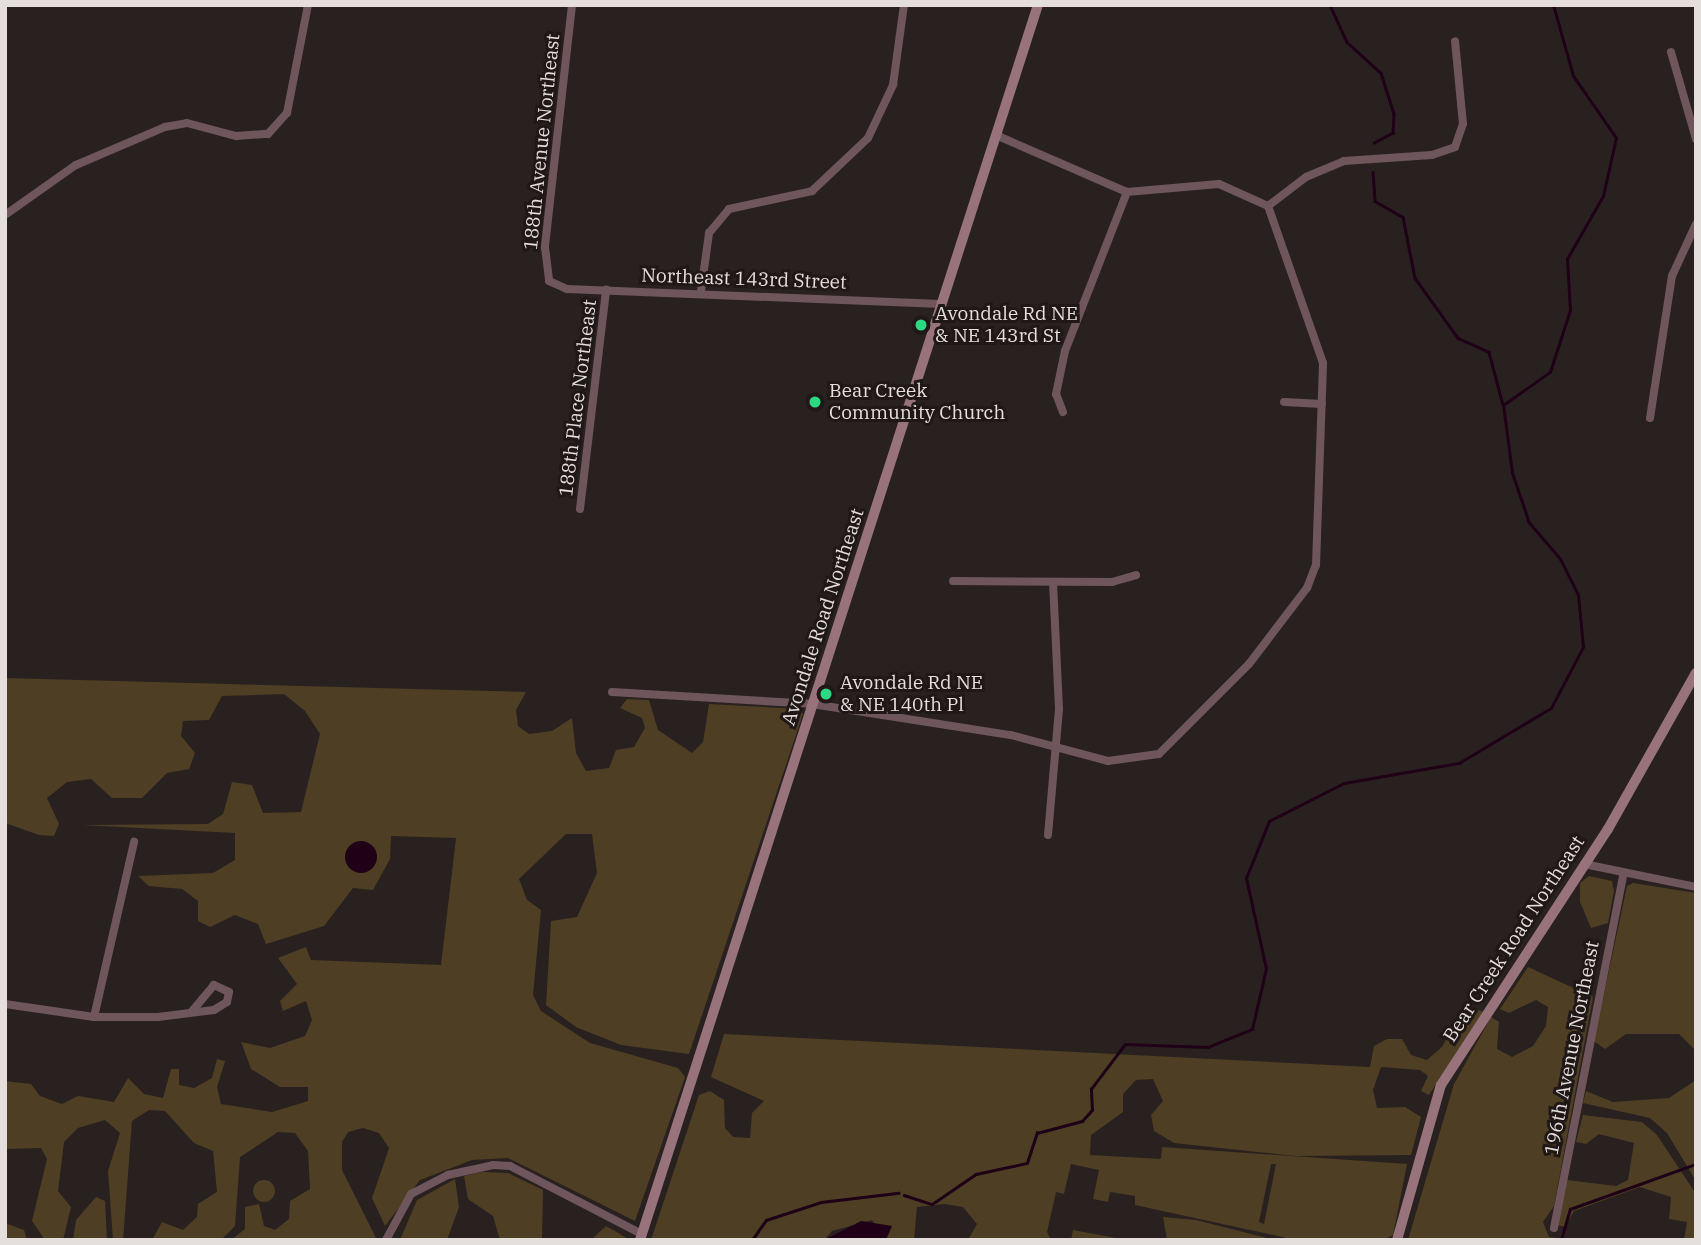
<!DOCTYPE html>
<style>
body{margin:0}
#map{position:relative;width:1701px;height:1245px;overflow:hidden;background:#292120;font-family:"IBM Plex Serif",serif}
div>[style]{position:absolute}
.green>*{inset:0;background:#4e3e23}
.round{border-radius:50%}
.water>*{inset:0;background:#1f0017}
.stream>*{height:2.5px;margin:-1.25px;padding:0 1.25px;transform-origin:1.25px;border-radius:1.25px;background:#1f0017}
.street>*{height:8px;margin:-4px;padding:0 4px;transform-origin:4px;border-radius:4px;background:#6f565c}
.secondary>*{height:10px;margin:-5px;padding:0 5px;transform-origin:5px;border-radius:5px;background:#99737b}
.dots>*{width:19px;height:19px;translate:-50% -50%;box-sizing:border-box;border:4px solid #201816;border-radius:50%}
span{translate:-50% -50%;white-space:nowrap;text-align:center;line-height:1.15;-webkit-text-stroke:6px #201816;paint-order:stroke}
.street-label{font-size:19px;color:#e4dedd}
.poi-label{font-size:19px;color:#e4dedd}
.left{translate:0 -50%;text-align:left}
.frame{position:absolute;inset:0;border:7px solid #e4dedd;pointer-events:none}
</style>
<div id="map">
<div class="green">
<i style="clip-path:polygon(5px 678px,526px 692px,516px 710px,518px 726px,529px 734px,552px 731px,572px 718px,576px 753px,586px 771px,609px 768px,616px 750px,634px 747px,645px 728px,642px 718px,620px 708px,627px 699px,649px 700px,658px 730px,692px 753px,703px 742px,709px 704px,800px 709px,803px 714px,689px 1054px,621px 1045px,576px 1027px,546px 1005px,551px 921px,577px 917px,597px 873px,592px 834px,566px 834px,519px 879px,527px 900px,541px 910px,533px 995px,541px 1011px,590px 1043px,678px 1068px,685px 1077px,635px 1221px,508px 1158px,472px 1160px,420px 1180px,385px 1226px,372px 1198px,389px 1148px,379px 1133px,363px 1128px,348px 1132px,342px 1142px,342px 1170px,377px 1240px,231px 1240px,245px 1229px,245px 1207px,259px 1204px,264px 1226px,275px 1230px,289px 1219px,290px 1201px,310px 1189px,308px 1151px,295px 1133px,278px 1132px,240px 1157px,235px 1226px,221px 1240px,152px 1240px,162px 1222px,183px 1230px,197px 1217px,198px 1204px,217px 1192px,213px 1151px,194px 1143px,165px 1111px,149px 1110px,132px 1121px,123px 1240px,113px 1240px,108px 1171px,120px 1133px,105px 1120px,78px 1128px,64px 1142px,58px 1191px,71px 1207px,63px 1240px,45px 1240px,32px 1221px,47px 1159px,41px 1148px,5px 1149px,5px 1081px,31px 1084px,40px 1096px,62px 1104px,78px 1096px,114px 1102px,128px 1078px,144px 1094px,163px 1098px,171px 1069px,179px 1069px,179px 1085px,194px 1088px,212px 1078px,217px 1059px,225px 1061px,217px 1087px,221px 1104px,272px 1112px,308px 1101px,308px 1087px,280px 1087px,251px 1069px,241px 1042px,270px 1048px,305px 1036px,312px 1020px,306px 1001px,283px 1011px,280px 1001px,297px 984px,278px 958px,306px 947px,311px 960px,441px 965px,456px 838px,391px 836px,390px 859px,373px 890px,353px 888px,324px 926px,266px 944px,258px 924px,235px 915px,210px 927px,198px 921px,198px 901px,182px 889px,149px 886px,138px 876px,213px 873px,235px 860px,235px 833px,82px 825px,208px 824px,223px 814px,232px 782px,252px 785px,263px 813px,301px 812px,320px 734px,305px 711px,284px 694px,222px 696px,209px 720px,183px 721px,181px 736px,195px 753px,189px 769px,167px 773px,142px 798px,112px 798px,91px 779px,67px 782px,47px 798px,59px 824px,54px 836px,39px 835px,5px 823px)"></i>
<i style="clip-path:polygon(1589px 876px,1612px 881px,1614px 891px,1608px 923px,1591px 928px,1580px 902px,1580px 883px)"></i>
<i style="clip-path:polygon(1633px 883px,1696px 893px,1696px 1051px,1679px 1034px,1626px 1034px,1605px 1049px,1594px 1041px,1627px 886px)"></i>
<i style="clip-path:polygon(1528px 967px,1593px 997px,1554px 1206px,1543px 1222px,1549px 1237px,1571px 1240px,1408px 1240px,1454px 1084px,1491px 1017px,1499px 1022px,1497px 1049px,1512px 1057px,1533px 1046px,1546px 1026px,1548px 1007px,1536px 1000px,1509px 1013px,1500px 1009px)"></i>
<i style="clip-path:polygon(evenodd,1467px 1003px,1483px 1012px,1429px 1095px,1421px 1091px,1428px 1076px,1420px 1070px,1381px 1067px,1373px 1090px,1377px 1108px,1405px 1107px,1421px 1117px,1411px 1155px,1296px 1156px,1174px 1143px,1154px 1131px,1151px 1115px,1163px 1101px,1153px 1079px,1136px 1080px,1123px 1094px,1123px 1112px,1091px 1135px,1090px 1155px,1161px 1159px,1162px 1147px,1407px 1164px,1393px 1235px,1383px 1240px,1296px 1240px,1135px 1205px,1135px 1196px,1110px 1192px,1108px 1202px,1093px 1199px,1099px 1170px,1071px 1164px,1064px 1194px,1056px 1192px,1047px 1232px,1051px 1240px,968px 1240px,977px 1224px,963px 1207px,945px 1204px,917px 1207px,914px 1240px,886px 1240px,872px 1220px,832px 1231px,824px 1240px,651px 1240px,699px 1095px,710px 1091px,724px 1100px,725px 1128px,733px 1137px,750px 1138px,752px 1113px,764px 1101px,711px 1077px,724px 1034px,1370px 1067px,1374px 1046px,1387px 1039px,1402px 1039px,1411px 1055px,1427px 1060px,1442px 1047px,1467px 1003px,1271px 1164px,1276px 1164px,1264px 1224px,1259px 1222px,1271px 1164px)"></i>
<i style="clip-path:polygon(1696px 1080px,1696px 1181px,1667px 1133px,1650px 1118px,1583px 1103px,1586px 1091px,1613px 1102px,1669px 1098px)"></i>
<i style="clip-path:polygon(1583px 1115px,1642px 1122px,1657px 1135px,1696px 1194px,1696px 1240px,1684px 1240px,1687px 1222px,1669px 1219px,1671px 1197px,1640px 1187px,1574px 1211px,1565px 1227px,1557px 1225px,1567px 1180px,1616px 1186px,1628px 1180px,1634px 1143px,1599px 1134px,1586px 1144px,1576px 1142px)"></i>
<i style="clip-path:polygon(482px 1172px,508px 1173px,543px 1190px,542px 1240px,500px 1240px,493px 1216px,468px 1199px,464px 1176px)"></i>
<i style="clip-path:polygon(455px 1179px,459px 1207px,447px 1240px,400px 1240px,417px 1200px)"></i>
<i class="round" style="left:253px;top:1180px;width:22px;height:22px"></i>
<i style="clip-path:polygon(96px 1197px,105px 1201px,107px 1240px,73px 1240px,76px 1220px)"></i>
<i style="clip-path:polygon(1163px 1217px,1196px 1220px,1275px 1240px,1167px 1240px)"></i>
<i style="clip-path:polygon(5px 1223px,24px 1230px,27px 1240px,5px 1239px)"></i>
<i style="clip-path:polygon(606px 1226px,627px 1238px,627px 1240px,591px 1240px)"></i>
<i style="clip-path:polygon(1073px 1230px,1121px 1239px,1121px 1240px,1071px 1240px)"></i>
</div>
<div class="water">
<i class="round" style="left:345px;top:841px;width:32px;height:32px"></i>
<i style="clip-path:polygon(861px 1221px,892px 1226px,886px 1240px,824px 1240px)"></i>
</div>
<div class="stream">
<i style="left:1330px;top:5px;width:41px;rotate:65.3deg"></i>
<i style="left:1347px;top:42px;width:46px;rotate:42.4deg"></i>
<i style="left:1381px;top:73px;width:43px;rotate:72.4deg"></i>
<i style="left:1394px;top:114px;width:19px;rotate:93deg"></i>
<i style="left:1393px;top:133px;width:21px;rotate:152deg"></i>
<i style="left:1373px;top:172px;width:29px;rotate:86deg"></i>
<i style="left:1375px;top:201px;width:32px;rotate:30deg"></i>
<i style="left:1403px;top:217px;width:62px;rotate:78.9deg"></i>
<i style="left:1415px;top:278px;width:74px;rotate:54.4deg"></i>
<i style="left:1458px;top:338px;width:34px;rotate:24deg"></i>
<i style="left:1489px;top:352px;width:55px;rotate:75.2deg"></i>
<i style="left:904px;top:1195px;width:29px;rotate:18deg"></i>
<i style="left:932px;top:1204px;width:53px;rotate:-34.3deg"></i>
<i style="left:976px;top:1174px;width:52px;rotate:-12.2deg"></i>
<i style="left:1027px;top:1163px;width:32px;rotate:-72deg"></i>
<i style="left:1037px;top:1133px;width:47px;rotate:-14.9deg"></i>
<i style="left:1082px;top:1121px;width:15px;rotate:-48deg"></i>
<i style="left:1092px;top:1110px;width:21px;rotate:-93deg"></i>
<i style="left:1091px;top:1089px;width:56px;rotate:-52.9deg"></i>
<i style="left:1125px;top:1044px;width:83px;rotate:2.1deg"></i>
<i style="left:1208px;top:1047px;width:48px;rotate:-22.2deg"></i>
<i style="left:1252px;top:1029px;width:62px;rotate:-76.9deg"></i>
<i style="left:1266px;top:969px;width:93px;rotate:-102.4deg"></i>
<i style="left:1246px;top:878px;width:61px;rotate:-68deg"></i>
<i style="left:1269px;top:821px;width:84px;rotate:-26.9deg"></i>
<i style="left:1344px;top:783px;width:117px;rotate:-9.9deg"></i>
<i style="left:1459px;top:763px;width:107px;rotate:-30.9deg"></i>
<i style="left:1551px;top:708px;width:69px;rotate:-62.3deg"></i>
<i style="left:1583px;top:647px;width:52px;rotate:-95.5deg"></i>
<i style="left:1578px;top:595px;width:40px;rotate:-116.6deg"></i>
<i style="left:1560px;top:559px;width:48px;rotate:-130.7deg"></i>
<i style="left:1529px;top:523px;width:53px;rotate:-108.8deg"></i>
<i style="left:1512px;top:473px;width:69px;rotate:-97.5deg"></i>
<i style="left:1503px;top:405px;width:57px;rotate:-35.1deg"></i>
<i style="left:1550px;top:372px;width:65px;rotate:-72.1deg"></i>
<i style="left:1570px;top:310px;width:51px;rotate:-93.4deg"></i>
<i style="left:1567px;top:259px;width:73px;rotate:-60.3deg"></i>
<i style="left:1603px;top:196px;width:59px;rotate:-77.4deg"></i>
<i style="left:1616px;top:138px;width:75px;rotate:-124.7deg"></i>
<i style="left:1573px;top:76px;width:74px;rotate:-105.7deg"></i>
<i style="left:752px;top:1240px;width:24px;rotate:-55deg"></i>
<i style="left:766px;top:1220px;width:58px;rotate:-18.1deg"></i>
<i style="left:821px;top:1202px;width:78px;rotate:-6.7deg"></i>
<i style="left:1561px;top:1240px;width:32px;rotate:-74deg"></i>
<i style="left:1570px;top:1209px;width:134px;rotate:-19.7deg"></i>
</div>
<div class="street">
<i style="left:572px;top:5px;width:244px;rotate:96.4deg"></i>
<i style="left:545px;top:247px;width:34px;rotate:83deg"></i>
<i style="left:549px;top:281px;width:20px;rotate:24deg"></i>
<i style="left:567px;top:289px;width:374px;rotate:2.3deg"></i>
<i style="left:1671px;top:52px;width:91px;rotate:74deg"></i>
<i style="left:998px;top:136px;width:141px;rotate:23.5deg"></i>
<i style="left:1127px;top:192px;width:92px;rotate:-5deg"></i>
<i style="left:1219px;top:184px;width:54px;rotate:24.2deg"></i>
<i style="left:1268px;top:206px;width:48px;rotate:-37.3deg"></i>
<i style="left:1306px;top:177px;width:41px;rotate:-22.8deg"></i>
<i style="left:1344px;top:161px;width:88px;rotate:-3.9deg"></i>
<i style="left:1432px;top:155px;width:24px;rotate:-19deg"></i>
<i style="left:1455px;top:147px;width:24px;rotate:-71deg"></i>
<i style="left:1463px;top:124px;width:83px;rotate:-95.5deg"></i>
<i style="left:5px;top:215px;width:87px;rotate:-35.2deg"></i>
<i style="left:76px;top:165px;width:97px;rotate:-23.1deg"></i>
<i style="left:165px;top:127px;width:22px;rotate:-10deg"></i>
<i style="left:187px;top:123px;width:51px;rotate:14.9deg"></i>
<i style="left:236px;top:136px;width:32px;rotate:-4deg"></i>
<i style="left:268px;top:134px;width:28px;rotate:-48deg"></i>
<i style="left:287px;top:113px;width:110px;rotate:-79deg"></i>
<i style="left:701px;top:291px;width:59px;rotate:-82.1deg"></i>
<i style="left:709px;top:233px;width:31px;rotate:-50deg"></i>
<i style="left:729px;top:209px;width:85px;rotate:-12.2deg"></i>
<i style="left:812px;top:191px;width:77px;rotate:-43.4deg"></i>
<i style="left:868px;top:138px;width:59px;rotate:-64.7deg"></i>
<i style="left:893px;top:85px;width:81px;rotate:-82.2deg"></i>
<i style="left:1284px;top:402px;width:38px;rotate:3deg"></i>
<i style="left:1063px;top:412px;width:19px;rotate:-111deg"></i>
<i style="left:1056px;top:394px;width:44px;rotate:-78.2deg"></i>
<i style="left:1065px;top:351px;width:171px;rotate:-68.7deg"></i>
<i style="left:1650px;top:418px;width:144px;rotate:-81.2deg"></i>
<i style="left:1672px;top:276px;width:57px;rotate:-65.2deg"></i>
<i style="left:580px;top:509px;width:221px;rotate:-83.2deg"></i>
<i style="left:953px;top:581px;width:159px;rotate:0.4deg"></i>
<i style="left:1112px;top:582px;width:25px;rotate:-16deg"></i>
<i style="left:612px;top:692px;width:200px;rotate:3.4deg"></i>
<i style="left:812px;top:704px;width:201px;rotate:8.9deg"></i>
<i style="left:1011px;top:735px;width:100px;rotate:15deg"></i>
<i style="left:1108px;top:761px;width:51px;rotate:-7.8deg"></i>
<i style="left:1159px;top:754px;width:127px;rotate:-45deg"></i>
<i style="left:1249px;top:664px;width:96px;rotate:-52.7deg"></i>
<i style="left:1307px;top:588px;width:25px;rotate:-69deg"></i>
<i style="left:1316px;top:565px;width:202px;rotate:-88deg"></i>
<i style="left:1323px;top:363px;width:166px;rotate:-109.3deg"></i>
<i style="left:1048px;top:835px;width:126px;rotate:-85deg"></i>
<i style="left:1059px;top:709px;width:126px;rotate:-92.7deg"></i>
<i style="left:1584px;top:864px;width:114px;rotate:11.6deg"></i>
<i style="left:5px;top:1004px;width:90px;rotate:8.3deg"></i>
<i style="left:94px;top:1017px;width:64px"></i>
<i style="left:158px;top:1017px;width:56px;rotate:-7.1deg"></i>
<i style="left:214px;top:1010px;width:15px;rotate:-32deg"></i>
<i style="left:227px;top:1002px;width:10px;rotate:-79deg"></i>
<i style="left:229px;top:992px;width:17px;rotate:-155deg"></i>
<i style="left:214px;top:985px;width:35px;rotate:130deg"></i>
<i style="left:94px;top:1017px;width:180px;rotate:-77.1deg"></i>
<i style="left:1554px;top:1228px;width:360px;rotate:-78.9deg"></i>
<i style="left:386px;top:1240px;width:52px;rotate:-61.5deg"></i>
<i style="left:411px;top:1194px;width:42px;rotate:-27.2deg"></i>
<i style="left:448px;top:1175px;width:46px;rotate:-12.5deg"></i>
<i style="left:493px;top:1165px;width:17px;rotate:3deg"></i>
<i style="left:510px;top:1166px;width:148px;rotate:27.3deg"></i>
</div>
<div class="secondary">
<i style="left:640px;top:1240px;width:1298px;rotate:-72.14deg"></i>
<i style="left:1397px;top:1240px;width:161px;rotate:-74.2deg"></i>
<i style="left:1441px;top:1085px;width:306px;rotate:-56.9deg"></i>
<i style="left:1608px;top:829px;width:179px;rotate:-60.6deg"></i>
</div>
<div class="dots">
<i style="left:921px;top:325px;background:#2ed883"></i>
<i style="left:815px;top:402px;background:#2ed883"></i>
<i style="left:826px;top:694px;background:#2ed883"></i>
</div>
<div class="street-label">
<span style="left:542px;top:142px;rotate:-84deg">188th Avenue Northeast</span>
<span style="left:744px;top:279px;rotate:2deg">Northeast 143rd Street</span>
<span style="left:578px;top:398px;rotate:-83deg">188th Place Northeast</span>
<span style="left:823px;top:617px;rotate:-72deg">Avondale Road Northeast</span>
<span style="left:1514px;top:939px;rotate:-57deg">Bear Creek Road Northeast</span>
<span style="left:1572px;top:1048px;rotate:-79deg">196th Avenue Northeast</span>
</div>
<div class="poi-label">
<span class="left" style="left:935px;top:325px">Avondale Rd NE<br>&amp; NE 143rd St</span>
<span class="left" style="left:829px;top:402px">Bear Creek<br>Community Church</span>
<span class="left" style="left:840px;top:694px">Avondale Rd NE<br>&amp; NE 140th Pl</span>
</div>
<div class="frame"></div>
</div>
